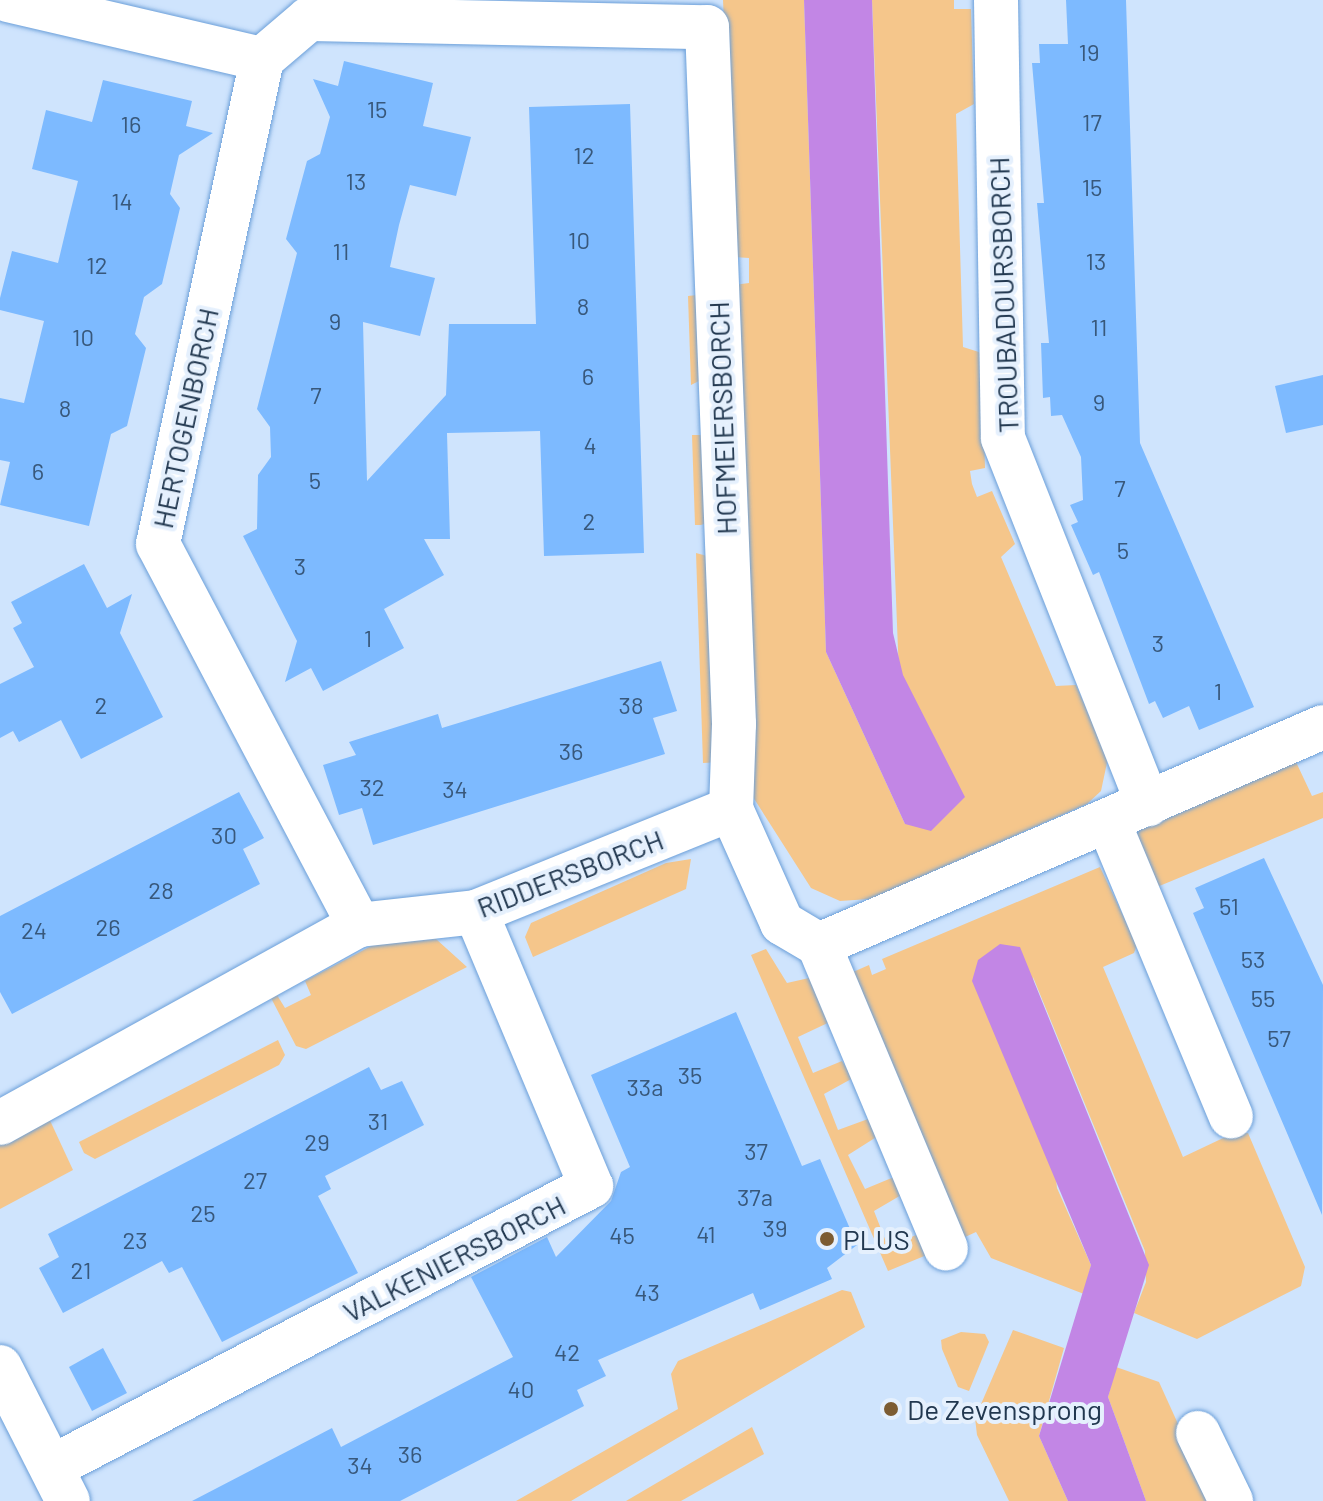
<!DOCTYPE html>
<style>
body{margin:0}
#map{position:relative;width:1323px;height:1501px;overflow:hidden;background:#cfe4fd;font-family:Barlow,sans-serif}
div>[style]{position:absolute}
.green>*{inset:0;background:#f5c68b}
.water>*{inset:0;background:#c286e5}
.building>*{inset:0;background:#7dbaff}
.roads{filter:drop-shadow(0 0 2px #6b9fd9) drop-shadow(0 0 2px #6b9fd9)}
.minor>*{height:44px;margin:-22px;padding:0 22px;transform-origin:22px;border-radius:22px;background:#fff}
.dots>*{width:22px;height:22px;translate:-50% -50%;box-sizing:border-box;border:4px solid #e5f0fd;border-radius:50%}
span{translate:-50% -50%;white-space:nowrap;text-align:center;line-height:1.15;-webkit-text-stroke:8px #e5f0fd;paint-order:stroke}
.number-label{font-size:24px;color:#38587b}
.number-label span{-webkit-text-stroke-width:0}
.street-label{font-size:28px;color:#21374f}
.poi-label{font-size:28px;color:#21374f}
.left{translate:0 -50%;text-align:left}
</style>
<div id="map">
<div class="green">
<i style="clip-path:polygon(723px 0,804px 0,826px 652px,905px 824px,872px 0,954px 0,954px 9px,971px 9px,974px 104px,956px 114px,963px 347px,982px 353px,985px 468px,970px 471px,972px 484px,977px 497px,992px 491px,1015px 544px,1001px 557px,1056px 686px,1076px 685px,1108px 758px,1101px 791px,1087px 804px,870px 899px,840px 901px,811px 888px,751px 794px,734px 285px,749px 283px,749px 258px,734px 257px)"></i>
<i style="clip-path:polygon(697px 295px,705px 378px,691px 385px,688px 296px)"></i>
<i style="clip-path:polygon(692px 435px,701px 435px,707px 523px,701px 525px,695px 525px)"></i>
<i style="clip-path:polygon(696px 553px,707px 556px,721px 762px,703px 763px)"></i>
<i style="clip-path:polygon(1296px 762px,1312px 796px,1323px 792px,1323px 818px,1157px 887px,1134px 833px)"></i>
<i style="clip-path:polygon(691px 859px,686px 889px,533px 957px,525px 937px,531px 923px,666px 863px)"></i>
<i style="clip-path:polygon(1100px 867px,1137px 945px,1134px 953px,1103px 967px,1183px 1157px,1238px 1131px,1248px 1133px,1305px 1267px,1301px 1286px,1197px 1339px,1134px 1313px,1146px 1282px,1145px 1251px,1033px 977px,1057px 1188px,1091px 1265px,1084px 1294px,991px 1258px,976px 1232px,963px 1238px,853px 972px,869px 965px,872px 975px,886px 969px,882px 959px)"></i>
<i style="clip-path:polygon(436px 939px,467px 967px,306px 1049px,296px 1046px,271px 998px,277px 995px,285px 1008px,311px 995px,305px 981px,375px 944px)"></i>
<i style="clip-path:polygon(766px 949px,787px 983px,809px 978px,834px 1020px,798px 1037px,813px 1073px,842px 1061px,853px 1078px,824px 1094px,838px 1130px,868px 1119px,878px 1136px,848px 1155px,865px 1189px,894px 1177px,903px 1194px,874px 1211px,888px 1247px,923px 1232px,934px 1252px,888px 1271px,751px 955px)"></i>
<i style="clip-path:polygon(278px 1040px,285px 1055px,279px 1065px,95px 1159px,84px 1153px,79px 1142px)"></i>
<i style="clip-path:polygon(47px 1114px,73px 1170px,0 1209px,0 1139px)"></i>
<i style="clip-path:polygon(842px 1290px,851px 1292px,865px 1327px,571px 1501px,516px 1501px,678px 1409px,671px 1374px,678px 1361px)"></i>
<i style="clip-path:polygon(1013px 1330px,1064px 1348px,1039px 1436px,1068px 1501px,1009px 1501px,977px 1435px,975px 1418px)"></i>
<i style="clip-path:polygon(961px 1332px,985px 1334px,989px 1342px,969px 1391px,958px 1387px,942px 1349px,941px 1340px)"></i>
<i style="clip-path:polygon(1116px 1367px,1159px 1382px,1213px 1501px,1146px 1501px,1108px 1397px)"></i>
<i style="clip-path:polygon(752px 1427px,764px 1454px,681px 1501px,626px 1501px)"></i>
</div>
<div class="water">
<i style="clip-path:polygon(804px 0,872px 0,893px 633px,903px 675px,965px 797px,931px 831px,905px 824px,826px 652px)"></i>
<i style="clip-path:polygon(1000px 944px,1020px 947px,1149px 1265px,1108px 1397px,1146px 1501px,1068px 1501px,1039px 1436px,1091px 1265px,972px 981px,978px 960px)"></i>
</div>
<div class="building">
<i style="clip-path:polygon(1066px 0,1126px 0,1140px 443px,1254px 707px,1199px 730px,1189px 706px,1163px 718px,1155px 701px,1149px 704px,1099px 572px,1093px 575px,1071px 525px,1078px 522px,1070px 505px,1083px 500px,1081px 457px,1062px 415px,1051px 416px,1050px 397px,1043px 398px,1041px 343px,1049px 343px,1037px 203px,1044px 203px,1032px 63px,1040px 63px,1039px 44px,1068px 44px)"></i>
<i style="clip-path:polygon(344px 61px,433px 83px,423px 126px,471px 137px,456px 196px,410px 185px,399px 225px,390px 267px,435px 278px,420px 336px,363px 322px,367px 481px,446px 395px,449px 324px,536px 324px,529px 107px,630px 104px,644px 553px,544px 556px,540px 431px,447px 433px,450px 539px,424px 539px,444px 575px,384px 609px,404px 648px,323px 691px,311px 668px,285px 682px,297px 641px,243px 536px,257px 529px,258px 475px,271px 457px,270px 427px,257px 409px,297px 253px,286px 239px,307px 161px,320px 154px,330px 117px,313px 79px,338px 86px)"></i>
<i style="clip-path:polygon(103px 80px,192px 101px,186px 126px,213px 133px,179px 155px,170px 194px,180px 208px,162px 284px,144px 297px,135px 334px,146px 348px,127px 426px,111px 434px,89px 526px,0 505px,10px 462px,0 460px,0 398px,24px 403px,44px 321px,0 310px,0 298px,12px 251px,58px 263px,68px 221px,78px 181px,32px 169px,46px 110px,92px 122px)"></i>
<i style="clip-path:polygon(1323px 375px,1323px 425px,1286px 433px,1275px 386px)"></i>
<i style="clip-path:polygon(84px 564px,107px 608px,132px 594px,120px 633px,163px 717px,81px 759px,61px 720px,19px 742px,13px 731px,0 738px,0 684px,34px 667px,13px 628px,22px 623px,11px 602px)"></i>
<i style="clip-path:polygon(661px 661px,677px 711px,653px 718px,665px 754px,373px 845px,362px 808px,339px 815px,323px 765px,356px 755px,349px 742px,438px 714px,442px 728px)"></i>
<i style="clip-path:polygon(239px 792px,264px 838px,243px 849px,260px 884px,12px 1014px,0 992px,0 916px)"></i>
<i style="clip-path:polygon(1264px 858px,1323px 985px,1322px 1215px,1193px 913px,1204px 908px,1195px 888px)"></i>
<i style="clip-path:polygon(736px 1012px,802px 1166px,820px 1159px,857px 1245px,827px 1268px,832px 1279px,760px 1310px,753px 1293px,598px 1360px,606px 1376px,577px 1390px,584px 1406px,400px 1501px,192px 1501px,332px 1428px,341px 1447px,513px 1357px,471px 1277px,547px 1237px,556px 1257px,611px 1201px,621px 1172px,630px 1167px,591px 1075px)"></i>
<i style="clip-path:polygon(369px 1067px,381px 1090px,402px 1081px,424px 1125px,325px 1176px,331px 1189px,318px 1196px,358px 1273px,222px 1342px,182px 1267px,169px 1273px,162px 1261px,63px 1313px,39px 1268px,59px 1257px,48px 1234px)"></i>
<i style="clip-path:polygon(103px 1348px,127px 1393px,92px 1411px,69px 1367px)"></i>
</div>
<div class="roads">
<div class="minor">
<i style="left:8px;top:0;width:261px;rotate:13.1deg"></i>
<i style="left:262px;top:59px;width:62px;rotate:-40.4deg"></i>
<i style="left:309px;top:19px;width:398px;rotate:1.2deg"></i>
<i style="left:707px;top:27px;width:698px;rotate:87.78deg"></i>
<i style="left:734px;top:724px;width:85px;rotate:92deg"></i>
<i style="left:731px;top:809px;width:125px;rotate:65.9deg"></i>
<i style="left:782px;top:923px;width:43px;rotate:30.7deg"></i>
<i style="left:819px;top:945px;width:329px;rotate:67.3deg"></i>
<i style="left:996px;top:0;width:438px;rotate:89.1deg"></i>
<i style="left:1003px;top:438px;width:394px;rotate:68.4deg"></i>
<i style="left:262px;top:59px;width:496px;rotate:102.1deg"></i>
<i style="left:158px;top:544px;width:431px;rotate:62.2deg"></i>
<i style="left:1108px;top:821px;width:320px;rotate:67.4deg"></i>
<i style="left:819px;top:945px;width:549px;rotate:-23.39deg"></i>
<i style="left:0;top:1123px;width:410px;rotate:-28.9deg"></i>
<i style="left:359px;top:925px;width:118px;rotate:-6.3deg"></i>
<i style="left:476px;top:912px;width:275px;rotate:-22deg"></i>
<i style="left:0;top:1367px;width:150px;rotate:63.1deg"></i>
<i style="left:1198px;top:1433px;width:76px;rotate:64.1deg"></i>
<i style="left:52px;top:1467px;width:608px;rotate:-27.53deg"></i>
<i style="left:591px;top:1186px;width:297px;rotate:-112.8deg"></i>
</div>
</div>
<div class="dots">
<i style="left:827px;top:1239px;background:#7c5c32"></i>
<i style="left:891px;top:1409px;background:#7c5c32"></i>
</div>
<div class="number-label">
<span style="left:1089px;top:52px">19</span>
<span style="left:377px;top:109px">15</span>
<span style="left:1092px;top:122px">17</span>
<span style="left:131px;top:124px">16</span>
<span style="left:584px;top:155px">12</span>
<span style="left:356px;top:181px">13</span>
<span style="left:1092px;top:187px">15</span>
<span style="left:122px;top:201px">14</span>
<span style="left:579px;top:240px">10</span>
<span style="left:341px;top:251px">11</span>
<span style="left:1096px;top:261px">13</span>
<span style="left:97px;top:265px">12</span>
<span style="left:583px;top:306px">8</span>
<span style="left:335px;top:321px">9</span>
<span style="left:1099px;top:327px">11</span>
<span style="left:83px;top:337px">10</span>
<span style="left:588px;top:376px">6</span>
<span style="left:316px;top:395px">7</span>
<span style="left:1099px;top:402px">9</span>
<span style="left:65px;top:408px">8</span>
<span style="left:590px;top:445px">4</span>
<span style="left:38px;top:471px">6</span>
<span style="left:315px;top:480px">5</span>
<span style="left:1120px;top:488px">7</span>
<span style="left:589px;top:521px">2</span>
<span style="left:1123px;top:550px">5</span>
<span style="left:300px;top:566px">3</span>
<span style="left:368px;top:638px">1</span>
<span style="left:1158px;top:643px">3</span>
<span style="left:1218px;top:691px">1</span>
<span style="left:101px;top:705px">2</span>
<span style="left:631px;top:705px">38</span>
<span style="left:571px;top:751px">36</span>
<span style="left:372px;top:787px">32</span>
<span style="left:455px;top:789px">34</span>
<span style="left:224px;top:835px">30</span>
<span style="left:161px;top:890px">28</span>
<span style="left:1229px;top:906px">51</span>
<span style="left:108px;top:927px">26</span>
<span style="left:34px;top:930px">24</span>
<span style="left:1253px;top:959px">53</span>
<span style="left:1263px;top:998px">55</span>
<span style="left:1279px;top:1038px">57</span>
<span style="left:690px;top:1075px">35</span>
<span style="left:645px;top:1087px">33a</span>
<span style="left:378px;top:1121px">31</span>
<span style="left:317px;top:1142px">29</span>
<span style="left:756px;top:1151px">37</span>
<span style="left:255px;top:1180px">27</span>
<span style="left:755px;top:1197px">37a</span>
<span style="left:203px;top:1213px">25</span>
<span style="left:775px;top:1228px">39</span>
<span style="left:706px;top:1234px">41</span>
<span style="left:622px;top:1235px">45</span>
<span style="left:135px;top:1240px">23</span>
<span style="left:81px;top:1270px">21</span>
<span style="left:647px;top:1292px">43</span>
<span style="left:567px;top:1352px">42</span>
<span style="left:521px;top:1389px">40</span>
<span style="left:410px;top:1454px">36</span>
<span style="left:360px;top:1465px">34</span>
</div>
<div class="street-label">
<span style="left:1003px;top:295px;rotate:-92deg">TROUBADOURSBORCH</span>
<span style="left:185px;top:418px;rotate:-78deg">HERTOGENBORCH</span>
<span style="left:722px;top:418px;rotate:-92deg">HOFMEIERSBORCH</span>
<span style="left:570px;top:873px;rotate:-21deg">RIDDERSBORCH</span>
<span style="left:454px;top:1258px;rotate:-27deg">VALKENIERSBORCH</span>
</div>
<div class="poi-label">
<span class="left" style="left:843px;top:1239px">PLUS</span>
<span class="left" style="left:907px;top:1409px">De Zevensprong</span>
</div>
</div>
